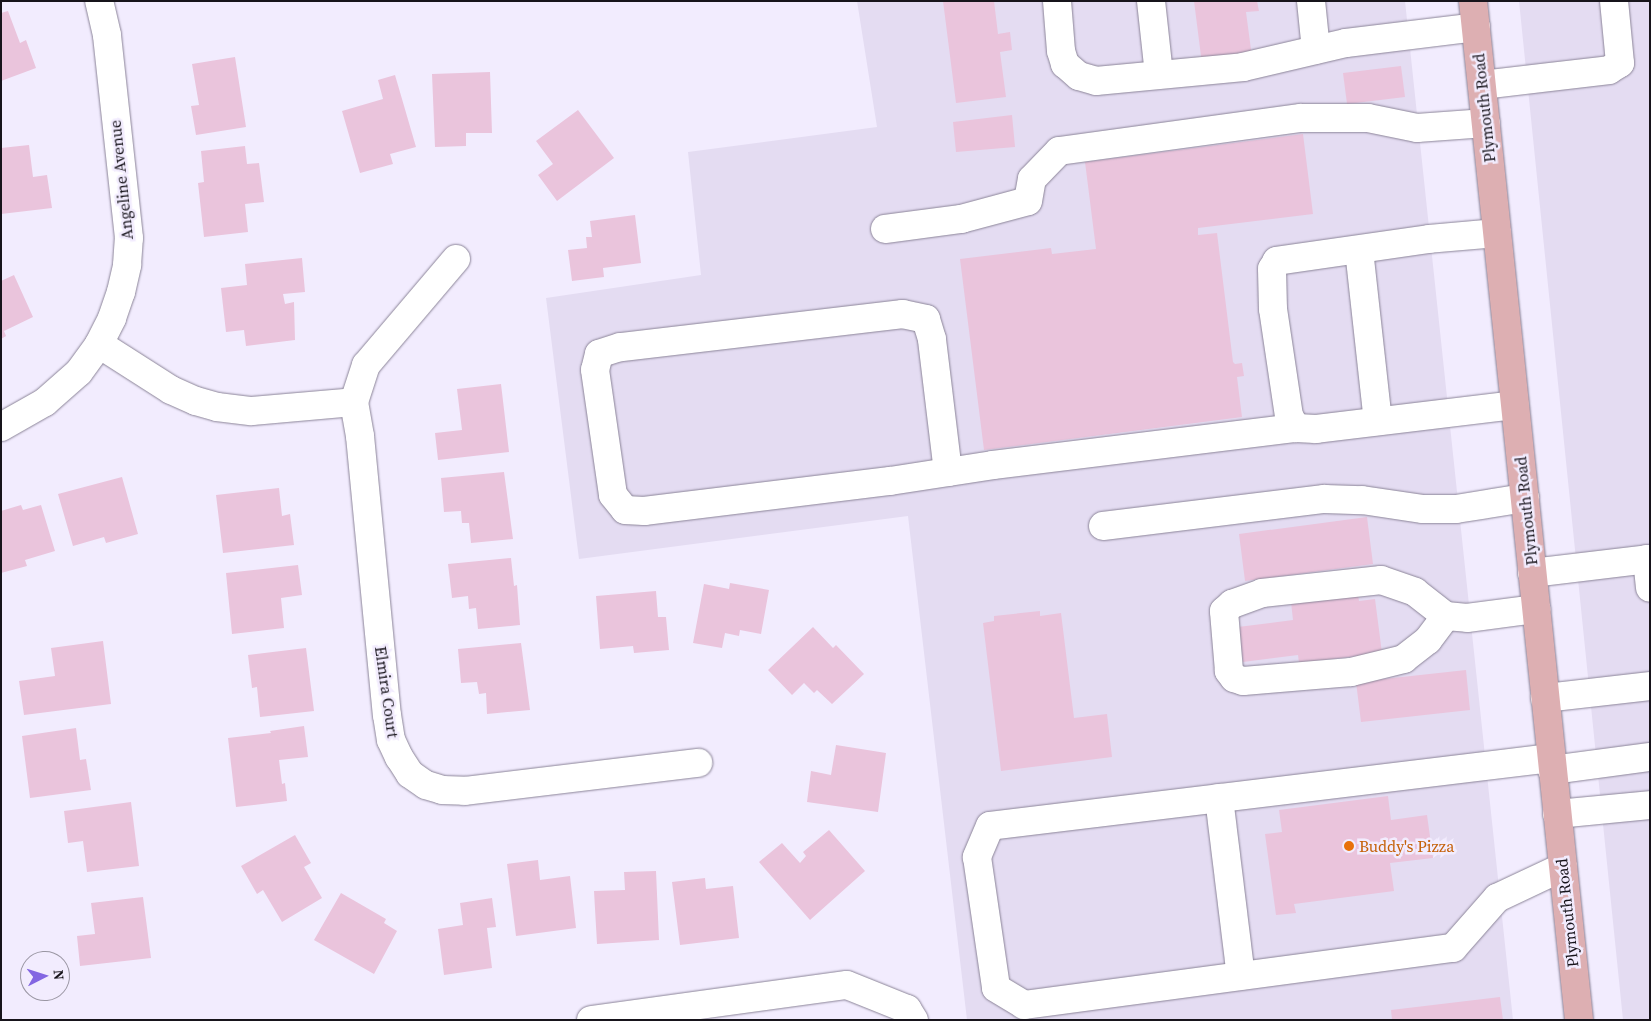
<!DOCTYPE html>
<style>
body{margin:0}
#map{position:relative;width:1651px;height:1021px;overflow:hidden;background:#f2ecfe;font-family:"Source Serif 4",serif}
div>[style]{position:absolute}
.built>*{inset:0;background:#e4dcf2}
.building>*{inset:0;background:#eac4dc}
.roads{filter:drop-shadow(0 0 1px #8b8498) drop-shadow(0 0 1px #8b8498)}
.minor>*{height:28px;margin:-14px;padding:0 14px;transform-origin:14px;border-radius:14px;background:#fff}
.major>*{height:28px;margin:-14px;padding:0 14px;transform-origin:14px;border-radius:14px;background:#ddafb2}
.dots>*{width:14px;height:14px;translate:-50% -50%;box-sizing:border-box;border:2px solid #f2ecfe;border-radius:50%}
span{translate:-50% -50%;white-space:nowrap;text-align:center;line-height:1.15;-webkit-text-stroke:5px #f2ecfe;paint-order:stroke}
.street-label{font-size:16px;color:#17141b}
.food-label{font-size:16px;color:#c56008}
.left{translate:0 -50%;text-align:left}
.frame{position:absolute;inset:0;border:2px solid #17141b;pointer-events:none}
.north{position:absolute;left:20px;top:951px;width:50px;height:50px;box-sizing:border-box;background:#f2ecfe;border:1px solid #9a96a3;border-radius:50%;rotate:85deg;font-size:14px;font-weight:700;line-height:20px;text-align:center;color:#17141b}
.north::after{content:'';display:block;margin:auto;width:18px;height:22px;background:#8366e2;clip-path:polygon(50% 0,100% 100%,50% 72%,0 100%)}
</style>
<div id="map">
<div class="built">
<i style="clip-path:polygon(857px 1px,1405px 1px,1513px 1020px,967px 1020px,908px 516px,579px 559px,546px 298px,701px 275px,688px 152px,877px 127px)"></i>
<i style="clip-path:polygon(1519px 1px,1650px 1px,1650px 1020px,1623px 1020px)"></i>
</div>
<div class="building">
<i style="clip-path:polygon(943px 1px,994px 1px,998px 34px,1010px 32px,1012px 50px,1000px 52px,1006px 97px,956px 103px)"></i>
<i style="clip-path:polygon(1194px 1px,1257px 1px,1259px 11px,1246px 12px,1252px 57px,1202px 64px)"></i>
<i style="clip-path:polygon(8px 11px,20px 43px,26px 40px,36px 68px,1px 81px,1px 13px)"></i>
<i style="clip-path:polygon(235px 57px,246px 127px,196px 135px,191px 106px,199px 105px,192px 64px)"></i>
<i style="clip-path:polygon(1401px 66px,1405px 97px,1347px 104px,1343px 73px)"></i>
<i style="clip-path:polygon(490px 72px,492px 133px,466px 133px,466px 146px,435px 147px,432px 74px)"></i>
<i style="clip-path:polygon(395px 75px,416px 147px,390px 154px,393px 164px,360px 173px,342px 111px,383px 99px,378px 80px)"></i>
<i style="clip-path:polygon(578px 110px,614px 158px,557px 201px,538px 175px,553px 164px,536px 141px)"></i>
<i style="clip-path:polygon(1012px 115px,1015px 147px,956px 152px,953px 122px)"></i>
<i style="clip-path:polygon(1303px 134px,1313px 214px,1198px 228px,1198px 235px,1217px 233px,1233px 362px,1235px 364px,1242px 363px,1244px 376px,1237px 377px,1242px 417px,984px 450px,960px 259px,1051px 248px,1052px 254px,1096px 249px,1085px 162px)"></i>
<i style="clip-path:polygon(29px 145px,33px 177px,47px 175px,52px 208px,1px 214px,1px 148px)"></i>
<i style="clip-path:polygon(245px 146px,247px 164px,259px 163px,264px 202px,245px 204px,248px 232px,204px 237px,198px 183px,204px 182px,201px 151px)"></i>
<i style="clip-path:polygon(635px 215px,641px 263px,603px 268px,604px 277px,572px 281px,568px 250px,587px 248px,586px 237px,592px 237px,590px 221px)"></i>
<i style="clip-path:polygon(302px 258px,305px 292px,283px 294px,285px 304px,294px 302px,295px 340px,246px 346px,244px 330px,226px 332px,221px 288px,247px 285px,245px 264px)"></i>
<i style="clip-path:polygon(14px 275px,33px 317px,4px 331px,6px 336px,1px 339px,1px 281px)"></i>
<i style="clip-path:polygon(501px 384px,509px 452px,438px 460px,435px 433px,462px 430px,457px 389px)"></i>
<i style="clip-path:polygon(504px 472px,513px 539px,471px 543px,469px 523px,462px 523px,461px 511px,444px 512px,441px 478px)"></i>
<i style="clip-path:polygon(122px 477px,138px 534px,106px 543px,104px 537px,73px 546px,58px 494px)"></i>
<i style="clip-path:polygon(279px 488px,282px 516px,290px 514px,294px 545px,223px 553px,216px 495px)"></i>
<i style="clip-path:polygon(21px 505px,23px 510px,41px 505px,55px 551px,25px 560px,27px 566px,1px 573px,1px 511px)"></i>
<i style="clip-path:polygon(1367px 517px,1373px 564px,1245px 581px,1239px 534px)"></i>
<i style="clip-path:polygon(511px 558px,514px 586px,517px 585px,520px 625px,478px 629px,476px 608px,469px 609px,468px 596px,452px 598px,448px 564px)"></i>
<i style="clip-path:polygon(298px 565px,302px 595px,281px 598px,284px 628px,232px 634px,226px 573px)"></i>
<i style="clip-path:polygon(730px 583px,769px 590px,761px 634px,740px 630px,739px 636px,725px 633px,722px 648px,693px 643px,704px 584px,729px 589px)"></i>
<i style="clip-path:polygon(656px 591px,658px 617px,666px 617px,669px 650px,634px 653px,633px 646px,600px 649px,596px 596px)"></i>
<i style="clip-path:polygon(1358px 595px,1359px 601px,1375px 599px,1382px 653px,1299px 663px,1298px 655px,1243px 662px,1238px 627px,1293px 620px,1291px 602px)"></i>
<i style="clip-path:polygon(1040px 611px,1040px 616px,1061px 613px,1074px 718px,1107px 714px,1112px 757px,1001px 771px,983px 623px,994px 621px,994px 616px)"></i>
<i style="clip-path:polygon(813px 627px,833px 648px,836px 645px,864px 674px,832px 704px,817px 690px,814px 693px,804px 683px,792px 695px,768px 670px)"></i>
<i style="clip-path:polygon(103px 641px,111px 704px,24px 715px,19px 681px,55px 676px,51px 648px)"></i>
<i style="clip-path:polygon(521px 643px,530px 710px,487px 714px,486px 693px,479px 694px,477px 682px,461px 683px,458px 649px)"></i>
<i style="clip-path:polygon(306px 648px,314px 711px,260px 717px,257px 687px,252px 688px,248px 655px)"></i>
<i style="clip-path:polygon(1466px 670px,1470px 710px,1361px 722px,1356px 682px)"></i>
<i style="clip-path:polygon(304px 726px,308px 757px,279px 760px,282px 784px,285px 783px,287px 801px,236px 807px,228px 738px,271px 733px,270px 731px)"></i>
<i style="clip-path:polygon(76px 728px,80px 760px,86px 759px,91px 790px,30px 798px,22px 736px)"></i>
<i style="clip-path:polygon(836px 745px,886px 753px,878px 812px,807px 802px,811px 771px,831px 775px)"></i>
<i style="clip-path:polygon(1388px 796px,1391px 820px,1427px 815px,1433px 858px,1390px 863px,1394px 891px,1294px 904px,1296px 913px,1276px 915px,1265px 834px,1282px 832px,1279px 810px)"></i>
<i style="clip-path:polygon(131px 802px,139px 866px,87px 872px,83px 841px,68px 843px,64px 811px)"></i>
<i style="clip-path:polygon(829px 830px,865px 871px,810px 920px,759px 862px,782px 843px,800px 863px,806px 856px,803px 852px)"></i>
<i style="clip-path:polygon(295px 835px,311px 863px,304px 867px,322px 898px,282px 922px,263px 890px,257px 894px,241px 866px)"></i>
<i style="clip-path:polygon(538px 860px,540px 880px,570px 876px,576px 928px,516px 936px,507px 864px)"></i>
<i style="clip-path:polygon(656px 871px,659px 940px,597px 944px,594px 891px,625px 890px,624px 872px)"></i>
<i style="clip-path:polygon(705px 878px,706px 889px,733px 886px,739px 938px,680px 945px,672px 882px)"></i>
<i style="clip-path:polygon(341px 893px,386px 919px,384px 923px,397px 931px,374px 974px,314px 940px)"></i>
<i style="clip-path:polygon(143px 897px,151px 958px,80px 966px,77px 936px,95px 934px,91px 903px)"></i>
<i style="clip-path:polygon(492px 898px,496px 927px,487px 928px,492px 968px,444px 975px,438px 929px,463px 925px,460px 903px)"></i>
<i style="clip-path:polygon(1500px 997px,1503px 1020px,1392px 1020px,1391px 1010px)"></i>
</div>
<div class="roads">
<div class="minor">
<i style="left:1057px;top:1px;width:50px;rotate:85.4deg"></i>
<i style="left:1061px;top:51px;width:14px;rotate:73deg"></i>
<i style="left:1065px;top:64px;width:18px;rotate:41deg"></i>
<i style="left:1079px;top:76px;width:18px;rotate:16deg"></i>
<i style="left:1096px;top:81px;width:148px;rotate:-5.4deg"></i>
<i style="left:1243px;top:67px;width:106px;rotate:-13.1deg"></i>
<i style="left:1346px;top:43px;width:131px;rotate:-7deg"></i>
<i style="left:1151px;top:1px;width:74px;rotate:83.8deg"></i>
<i style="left:1311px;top:1px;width:49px;rotate:84.2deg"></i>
<i style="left:1482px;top:85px;width:128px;rotate:-6.7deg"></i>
<i style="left:1609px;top:70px;width:13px;rotate:-32deg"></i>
<i style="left:1620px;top:63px;width:62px;rotate:-95.5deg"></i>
<i style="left:885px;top:229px;width:77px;rotate:-7.5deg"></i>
<i style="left:961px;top:219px;width:69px;rotate:-15deg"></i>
<i style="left:1028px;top:201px;width:22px;rotate:-80deg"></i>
<i style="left:1032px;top:179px;width:39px;rotate:-46deg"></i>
<i style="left:1059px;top:151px;width:244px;rotate:-7.8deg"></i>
<i style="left:1301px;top:118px;width:67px"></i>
<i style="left:1368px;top:118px;width:50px;rotate:11.5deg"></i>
<i style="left:1417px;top:128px;width:69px;rotate:-4.1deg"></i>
<i style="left:1497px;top:233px;width:68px;rotate:175deg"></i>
<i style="left:1429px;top:239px;width:154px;rotate:171.8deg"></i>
<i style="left:1277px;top:261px;width:9px;rotate:122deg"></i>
<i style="left:1272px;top:269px;width:40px;rotate:88.6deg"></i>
<i style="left:1273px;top:309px;width:108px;rotate:81.5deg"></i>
<i style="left:1289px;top:416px;width:14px;rotate:60deg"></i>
<i style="left:1296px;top:428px;width:20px;rotate:3deg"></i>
<i style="left:1316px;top:429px;width:200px;rotate:-6.9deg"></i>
<i style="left:1359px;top:250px;width:172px;rotate:83.7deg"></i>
<i style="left:456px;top:259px;width:139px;rotate:130.3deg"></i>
<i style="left:366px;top:365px;width:39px;rotate:108deg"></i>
<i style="left:354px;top:402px;width:35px;rotate:80deg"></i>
<i style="left:360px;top:436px;width:280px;rotate:84.5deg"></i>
<i style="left:387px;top:715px;width:25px;rotate:81deg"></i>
<i style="left:391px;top:740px;width:19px;rotate:65deg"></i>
<i style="left:399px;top:757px;width:20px;rotate:57deg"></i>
<i style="left:410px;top:774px;width:19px;rotate:35deg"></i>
<i style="left:426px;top:785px;width:17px;rotate:17deg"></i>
<i style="left:442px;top:790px;width:23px;rotate:2deg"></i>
<i style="left:465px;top:791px;width:235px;rotate:-6.9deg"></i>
<i style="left:99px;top:344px;width:85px;rotate:32.6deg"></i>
<i style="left:171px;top:390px;width:27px;rotate:24deg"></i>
<i style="left:196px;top:401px;width:22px;rotate:16deg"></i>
<i style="left:217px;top:407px;width:35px;rotate:7deg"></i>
<i style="left:252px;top:411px;width:102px;rotate:-5deg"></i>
<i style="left:1px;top:427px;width:51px;rotate:-29.6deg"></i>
<i style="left:45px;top:402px;width:45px;rotate:-41.4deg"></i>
<i style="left:79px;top:372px;width:34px;rotate:-54deg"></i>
<i style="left:99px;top:344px;width:29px;rotate:-63deg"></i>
<i style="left:112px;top:318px;width:28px;rotate:-71deg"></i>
<i style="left:121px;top:292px;width:28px;rotate:-77deg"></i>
<i style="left:127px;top:265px;width:27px;rotate:-86deg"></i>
<i style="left:129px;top:238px;width:204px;rotate:-96.2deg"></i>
<i style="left:107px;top:35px;width:35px;rotate:-103deg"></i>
<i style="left:948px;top:472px;width:134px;rotate:-96.9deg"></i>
<i style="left:932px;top:339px;width:21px;rotate:-107deg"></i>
<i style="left:926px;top:319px;width:24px;rotate:-168deg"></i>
<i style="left:903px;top:314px;width:285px;rotate:173.3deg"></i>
<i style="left:620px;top:347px;width:22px;rotate:162deg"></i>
<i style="left:599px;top:354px;width:16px;rotate:104deg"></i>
<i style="left:595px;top:370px;width:126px;rotate:81.8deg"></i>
<i style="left:613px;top:495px;width:19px;rotate:51deg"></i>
<i style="left:625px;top:510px;width:19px;rotate:3deg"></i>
<i style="left:644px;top:511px;width:248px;rotate:-7deg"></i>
<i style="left:890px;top:481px;width:104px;rotate:-8.8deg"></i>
<i style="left:993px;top:465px;width:305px;rotate:-7deg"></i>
<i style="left:1103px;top:526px;width:223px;rotate:-7deg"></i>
<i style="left:1324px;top:499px;width:38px;rotate:2deg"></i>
<i style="left:1362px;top:500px;width:62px;rotate:8.4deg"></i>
<i style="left:1423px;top:509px;width:33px"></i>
<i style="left:1456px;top:509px;width:70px;rotate:-9.1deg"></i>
<i style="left:1647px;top:559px;width:29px;rotate:84deg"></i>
<i style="left:1532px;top:573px;width:119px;rotate:-6.8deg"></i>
<i style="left:1446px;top:616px;width:30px;rotate:127deg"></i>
<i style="left:1428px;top:640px;width:31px;rotate:142deg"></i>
<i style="left:1404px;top:659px;width:55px;rotate:166.2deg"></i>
<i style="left:1351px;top:672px;width:108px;rotate:175.2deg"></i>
<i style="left:1243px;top:681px;width:9px;rotate:-162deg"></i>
<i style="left:1234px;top:678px;width:9px;rotate:-126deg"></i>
<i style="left:1229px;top:671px;width:60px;rotate:-94.8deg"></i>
<i style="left:1224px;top:611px;width:11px;rotate:-41deg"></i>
<i style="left:1232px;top:604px;width:32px;rotate:-20deg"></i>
<i style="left:1262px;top:593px;width:120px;rotate:-6.2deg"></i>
<i style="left:1381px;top:580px;width:36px;rotate:19deg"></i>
<i style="left:1415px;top:592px;width:39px;rotate:38deg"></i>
<i style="left:1446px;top:616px;width:21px;rotate:5deg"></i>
<i style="left:1467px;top:618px;width:70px;rotate:-7.4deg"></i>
<i style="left:1545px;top:698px;width:106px;rotate:-6.5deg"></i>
<i style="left:1551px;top:758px;width:565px;rotate:173.09deg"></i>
<i style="left:990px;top:826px;width:34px;rotate:113deg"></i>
<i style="left:977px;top:857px;width:132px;rotate:81.7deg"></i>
<i style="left:996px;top:988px;width:33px;rotate:31deg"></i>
<i style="left:1024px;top:1005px;width:433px;rotate:-7.6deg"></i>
<i style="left:1453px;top:948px;width:67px;rotate:-48.7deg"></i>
<i style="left:1497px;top:898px;width:73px;rotate:-25.2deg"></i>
<i style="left:1552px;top:770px;width:99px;rotate:-7.6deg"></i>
<i style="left:1219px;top:798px;width:179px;rotate:83deg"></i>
<i style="left:1557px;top:814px;width:93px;rotate:-5.5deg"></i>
<i style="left:591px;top:1020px;width:258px;rotate:-7.8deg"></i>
<i style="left:847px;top:985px;width:65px;rotate:21.8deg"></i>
<i style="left:907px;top:1009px;width:13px;rotate:58deg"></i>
</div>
<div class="major">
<i style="left:1473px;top:1px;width:1024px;rotate:84.06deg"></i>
</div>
</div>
<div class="dots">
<i style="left:1349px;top:846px;background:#e8710a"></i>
</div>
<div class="street-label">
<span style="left:1484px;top:108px;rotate:-96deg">Plymouth Road</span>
<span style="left:121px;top:180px;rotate:-96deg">Angeline Avenue</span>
<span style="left:1526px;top:511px;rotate:-96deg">Plymouth Road</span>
<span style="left:387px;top:692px;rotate:82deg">Elmira Court</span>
<span style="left:1567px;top:913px;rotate:-96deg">Plymouth Road</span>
</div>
<div class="food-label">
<span class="left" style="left:1359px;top:846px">Buddy's Pizza</span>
</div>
<div class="frame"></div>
<div class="north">N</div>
</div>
